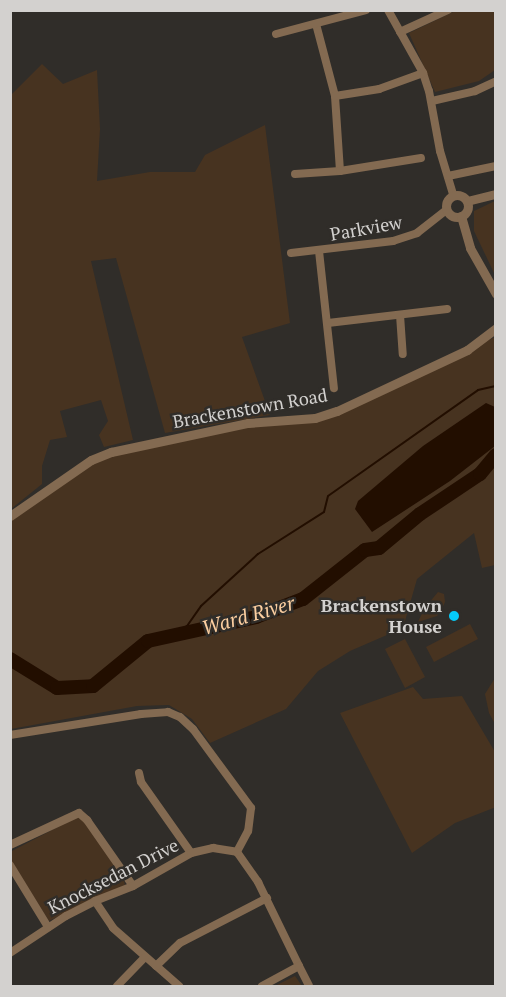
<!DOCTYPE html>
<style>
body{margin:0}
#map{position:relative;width:506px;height:997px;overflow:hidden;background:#302d29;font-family:"PT Serif",serif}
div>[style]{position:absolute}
.green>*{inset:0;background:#473320}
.water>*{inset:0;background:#220e00}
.stream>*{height:2px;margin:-1px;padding:0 1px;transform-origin:1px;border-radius:1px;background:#220e00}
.river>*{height:14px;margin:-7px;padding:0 7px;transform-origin:7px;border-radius:7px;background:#220e00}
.minor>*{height:8px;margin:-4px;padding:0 4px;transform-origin:4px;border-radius:4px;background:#836a51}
.tertiary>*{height:9px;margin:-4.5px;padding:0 4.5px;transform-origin:4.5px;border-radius:4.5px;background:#836a51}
.tertiary>.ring{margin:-4.5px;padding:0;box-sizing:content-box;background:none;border:9px solid #836a51;border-radius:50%}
.dots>*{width:16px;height:16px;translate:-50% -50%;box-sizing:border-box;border:3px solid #302d29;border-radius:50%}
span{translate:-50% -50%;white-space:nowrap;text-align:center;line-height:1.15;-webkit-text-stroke:5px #302d29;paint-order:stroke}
.street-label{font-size:18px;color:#d3d1cf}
.poi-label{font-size:18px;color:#d3d1cf;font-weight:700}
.right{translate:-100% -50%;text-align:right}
.water-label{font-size:20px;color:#fbcea0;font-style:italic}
.frame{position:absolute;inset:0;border:12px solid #d3d1cf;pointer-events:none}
</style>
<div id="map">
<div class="green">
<i style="clip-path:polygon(455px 11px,495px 11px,495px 70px,479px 81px,435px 92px,409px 33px)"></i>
<i style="clip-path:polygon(42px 64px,63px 84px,97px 70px,100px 129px,97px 181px,150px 172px,195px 172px,205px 155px,265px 125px,290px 323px,242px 337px,270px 415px,165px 433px,116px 258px,91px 261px,133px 440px,104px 447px,99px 435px,108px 421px,101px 400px,60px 411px,67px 437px,50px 440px,42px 466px,42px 484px,11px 509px,11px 95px)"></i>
<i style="clip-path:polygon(495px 201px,495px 275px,474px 231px,474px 211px)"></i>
<i style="clip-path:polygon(495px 337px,495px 565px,482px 568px,474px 533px,417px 579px,403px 628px,350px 651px,318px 671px,286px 709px,210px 743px,192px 719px,169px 705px,137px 706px,11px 729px,11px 516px,91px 460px,172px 438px,315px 418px,369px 396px)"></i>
<i style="clip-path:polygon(438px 592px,444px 594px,445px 602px,441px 611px,437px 616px,418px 622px,424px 609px)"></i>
<i style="clip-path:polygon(470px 624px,478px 639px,434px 662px,426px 647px)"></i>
<i style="clip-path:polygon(405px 639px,425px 677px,405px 688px,385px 649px)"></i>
<i style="clip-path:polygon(495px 678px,495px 724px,489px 713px,485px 694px)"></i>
<i style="clip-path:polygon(413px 687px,423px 699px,462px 696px,495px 752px,496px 807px,455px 823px,412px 853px,340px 713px)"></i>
<i style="clip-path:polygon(75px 818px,80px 818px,87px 825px,123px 877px,125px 885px,49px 921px,11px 861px,10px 852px)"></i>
<i style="clip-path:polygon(295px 976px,302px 986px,275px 986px)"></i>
</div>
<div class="water">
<i style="clip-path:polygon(486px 403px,495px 407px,495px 446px,450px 481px,372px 532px,355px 509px,358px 501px,423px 446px)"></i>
</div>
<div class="stream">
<i style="left:170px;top:637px;width:20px;rotate:-33deg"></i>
<i style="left:187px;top:626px;width:24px;rotate:-55deg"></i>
<i style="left:201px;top:606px;width:77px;rotate:-42.4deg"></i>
<i style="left:258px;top:554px;width:78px;rotate:-32.5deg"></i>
<i style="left:324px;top:512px;width:16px;rotate:-76deg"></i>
<i style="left:328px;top:496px;width:184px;rotate:-35.2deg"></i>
<i style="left:478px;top:390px;width:18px;rotate:-13deg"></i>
</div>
<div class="river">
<i style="left:10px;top:659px;width:55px;rotate:31.7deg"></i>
<i style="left:57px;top:688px;width:36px;rotate:-3deg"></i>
<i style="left:93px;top:686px;width:71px;rotate:-39.3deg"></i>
<i style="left:148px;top:641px;width:111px;rotate:-12.5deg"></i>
<i style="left:256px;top:617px;width:50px;rotate:-21deg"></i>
<i style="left:303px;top:599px;width:79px;rotate:-38.3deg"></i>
<i style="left:365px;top:550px;width:14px;rotate:-8deg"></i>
<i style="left:379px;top:548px;width:53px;rotate:-39.7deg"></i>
<i style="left:420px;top:514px;width:72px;rotate:-33.7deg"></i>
<i style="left:480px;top:474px;width:25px;rotate:-50deg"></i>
</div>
<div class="minor">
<i style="left:388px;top:10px;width:72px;rotate:60.9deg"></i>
<i style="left:423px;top:73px;width:19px;rotate:72deg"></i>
<i style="left:429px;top:91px;width:61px;rotate:79.6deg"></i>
<i style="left:440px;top:151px;width:45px;rotate:73.2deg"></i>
<i style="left:316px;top:24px;width:74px;rotate:75.2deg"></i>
<i style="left:335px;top:96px;width:75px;rotate:86.2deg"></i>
<i style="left:400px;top:32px;width:53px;rotate:-24.6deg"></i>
<i style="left:276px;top:34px;width:93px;rotate:-14.9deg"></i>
<i style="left:335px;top:96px;width:45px;rotate:-9deg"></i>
<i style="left:379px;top:89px;width:47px;rotate:-20deg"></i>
<i style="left:432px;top:101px;width:44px;rotate:-13.1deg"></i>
<i style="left:475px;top:91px;width:23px;rotate:-25deg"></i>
<i style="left:295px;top:174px;width:45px;rotate:-3.8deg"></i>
<i style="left:340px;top:171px;width:82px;rotate:-9.1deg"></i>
<i style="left:448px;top:176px;width:49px;rotate:-11.8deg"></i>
<i style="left:319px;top:251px;width:138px;rotate:83.8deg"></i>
<i style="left:291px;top:253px;width:103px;rotate:-6.7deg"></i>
<i style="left:393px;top:241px;width:25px;rotate:-18deg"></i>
<i style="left:417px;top:233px;width:37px;rotate:-38deg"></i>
<i style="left:400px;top:315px;width:39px;rotate:86deg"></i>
<i style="left:328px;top:323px;width:120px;rotate:-6.7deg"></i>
<i style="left:10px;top:735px;width:133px;rotate:-9.1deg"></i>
<i style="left:141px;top:714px;width:27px;rotate:-4deg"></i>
<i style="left:168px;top:712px;width:13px;rotate:23deg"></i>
<i style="left:180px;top:717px;width:18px;rotate:43deg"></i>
<i style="left:193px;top:729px;width:98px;rotate:53.7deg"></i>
<i style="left:251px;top:808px;width:23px;rotate:97deg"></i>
<i style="left:248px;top:831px;width:24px;rotate:118deg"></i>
<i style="left:139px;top:773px;width:9px;rotate:77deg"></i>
<i style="left:141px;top:782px;width:87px;rotate:54.8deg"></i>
<i style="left:10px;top:845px;width:76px;rotate:-24.9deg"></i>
<i style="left:79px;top:813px;width:11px;rotate:41deg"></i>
<i style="left:87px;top:820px;width:80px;rotate:55.1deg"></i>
<i style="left:237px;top:852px;width:37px;rotate:55deg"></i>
<i style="left:258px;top:882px;width:93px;rotate:64deg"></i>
<i style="left:299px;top:966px;width:42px;rotate:151.6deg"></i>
<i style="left:10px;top:865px;width:73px;rotate:58.5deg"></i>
<i style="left:95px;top:901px;width:32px;rotate:56deg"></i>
<i style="left:113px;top:928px;width:88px;rotate:41.3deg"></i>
<i style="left:10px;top:953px;width:67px;rotate:-33.5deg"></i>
<i style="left:66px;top:916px;width:33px;rotate:-27deg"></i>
<i style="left:95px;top:901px;width:41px;rotate:-21.5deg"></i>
<i style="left:133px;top:886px;width:67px;rotate:-29.6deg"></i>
<i style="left:191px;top:853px;width:23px;rotate:-13deg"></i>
<i style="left:213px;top:848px;width:24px;rotate:9deg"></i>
<i style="left:156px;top:966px;width:33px;rotate:-44deg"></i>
<i style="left:180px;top:943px;width:98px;rotate:-27.3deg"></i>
<i style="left:299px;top:966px;width:22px;rotate:63deg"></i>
<i style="left:117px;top:986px;width:40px;rotate:-46deg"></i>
</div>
<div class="tertiary">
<i class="ring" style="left:446px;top:195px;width:13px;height:13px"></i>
<i style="left:467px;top:201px;width:30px;rotate:-14deg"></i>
<i style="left:461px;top:216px;width:33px;rotate:74deg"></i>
<i style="left:470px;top:248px;width:53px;rotate:60.5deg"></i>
<i style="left:10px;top:516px;width:98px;rotate:-34.7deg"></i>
<i style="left:91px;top:460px;width:22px;rotate:-22deg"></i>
<i style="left:111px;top:452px;width:140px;rotate:-12deg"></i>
<i style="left:248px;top:423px;width:67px;rotate:-4.3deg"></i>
<i style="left:315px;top:418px;width:23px;rotate:-18deg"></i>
<i style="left:337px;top:411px;width:144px;rotate:-25.1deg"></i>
<i style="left:467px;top:350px;width:36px;rotate:-37deg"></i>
</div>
<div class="dots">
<i style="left:454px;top:616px;background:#05cbf9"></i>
</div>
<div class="street-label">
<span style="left:366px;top:228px;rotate:-10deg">Parkview</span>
<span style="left:250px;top:408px;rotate:-10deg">Brackenstown Road</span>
<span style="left:113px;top:876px;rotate:-27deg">Knocksedan Drive</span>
</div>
<div class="poi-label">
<span class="right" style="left:442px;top:616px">Brackenstown<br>House</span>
</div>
<div class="water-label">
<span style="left:248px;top:615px;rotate:-16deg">Ward River</span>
</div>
<div class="frame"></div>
</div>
